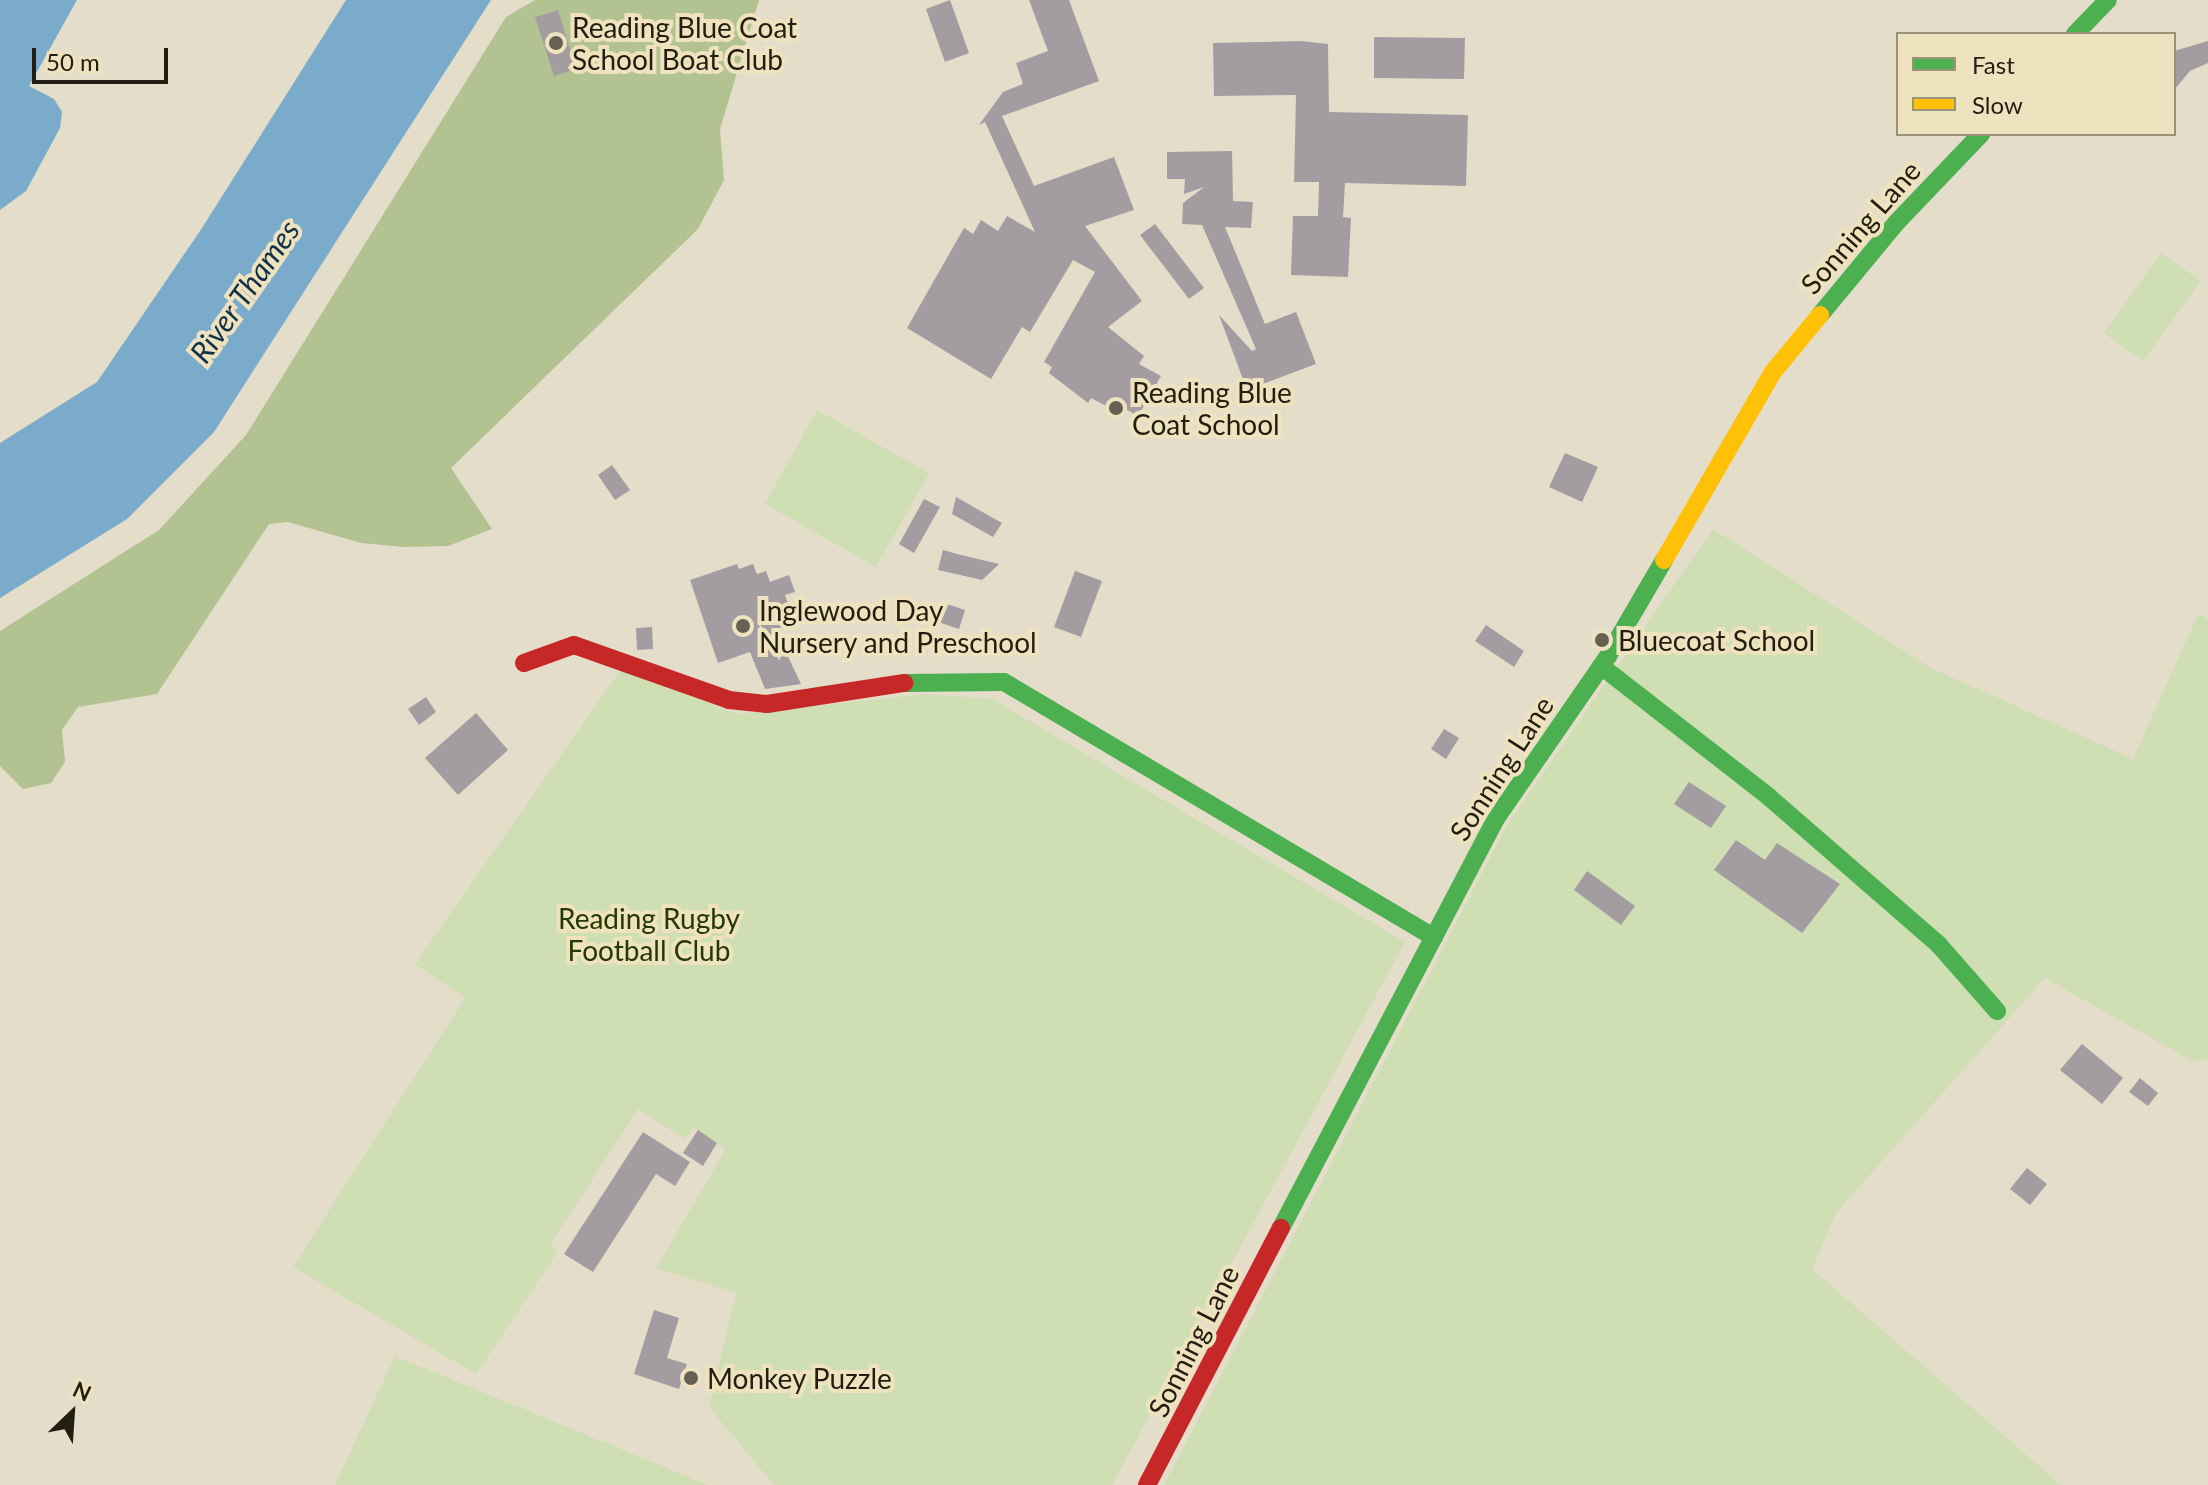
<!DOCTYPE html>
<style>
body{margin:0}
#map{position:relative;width:2208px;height:1485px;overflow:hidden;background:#e4ddca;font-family:Lato,sans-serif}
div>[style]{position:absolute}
.green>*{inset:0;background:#d0deb4}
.forest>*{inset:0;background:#b2c290}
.water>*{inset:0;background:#7aabcb}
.building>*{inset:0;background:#a39da1}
.fast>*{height:18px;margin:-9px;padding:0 9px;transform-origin:9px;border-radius:9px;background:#4caf50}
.slow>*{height:18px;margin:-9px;padding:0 9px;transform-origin:9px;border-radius:9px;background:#ffc107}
.jam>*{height:18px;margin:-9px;padding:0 9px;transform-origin:9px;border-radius:9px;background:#c62828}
.dots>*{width:22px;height:22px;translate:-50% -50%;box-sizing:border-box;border:4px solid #eee2bf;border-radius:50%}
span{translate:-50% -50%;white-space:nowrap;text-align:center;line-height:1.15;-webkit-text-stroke:8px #eee2bf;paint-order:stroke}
.poi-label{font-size:28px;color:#221e11}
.left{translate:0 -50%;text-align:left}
.street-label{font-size:28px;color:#221e11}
.park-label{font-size:28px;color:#243a01}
.water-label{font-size:30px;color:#103147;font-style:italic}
.legend{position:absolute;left:1896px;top:32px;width:280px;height:104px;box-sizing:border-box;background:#eee2bf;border:2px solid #9c9479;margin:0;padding:10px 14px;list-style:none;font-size:24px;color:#221e11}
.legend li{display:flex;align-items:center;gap:16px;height:40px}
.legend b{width:40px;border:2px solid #9c9479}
.north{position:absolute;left:32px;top:1373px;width:80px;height:80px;-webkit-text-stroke:6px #eee2bf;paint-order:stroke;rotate:25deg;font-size:22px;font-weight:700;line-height:32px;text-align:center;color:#221e11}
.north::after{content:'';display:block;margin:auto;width:28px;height:36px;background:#221e11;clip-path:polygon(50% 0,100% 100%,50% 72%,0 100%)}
.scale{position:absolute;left:32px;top:48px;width:136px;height:36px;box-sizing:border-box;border:4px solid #221e11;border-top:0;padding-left:10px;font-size:24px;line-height:28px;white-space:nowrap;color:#221e11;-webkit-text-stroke:6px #eee2bf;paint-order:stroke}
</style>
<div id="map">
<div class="green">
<i style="clip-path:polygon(2161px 253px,2201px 281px,2143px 361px,2104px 333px)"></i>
<i style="clip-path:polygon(817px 410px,929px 473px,876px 567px,765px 504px)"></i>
<i style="clip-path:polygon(1713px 529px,1929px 667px,2133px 759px,2198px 614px,2208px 619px,2208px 1059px,2192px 1061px,2045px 978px,1836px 1213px,1812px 1269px,2061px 1485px,1164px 1485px,1507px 825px)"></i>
<i style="clip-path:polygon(622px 668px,736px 714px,926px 694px,992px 699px,1405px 942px,1112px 1485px,774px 1485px,709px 1407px,736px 1293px,656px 1268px,726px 1149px,693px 1127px,685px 1139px,638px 1109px,550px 1245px,558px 1251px,476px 1374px,293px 1267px,465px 998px,415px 964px)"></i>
<i style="clip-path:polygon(395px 1356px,708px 1485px,335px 1485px)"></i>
</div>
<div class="forest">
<i style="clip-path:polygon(535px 0,759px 0,720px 129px,724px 180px,698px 229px,451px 468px,492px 529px,448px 546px,404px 547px,361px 543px,288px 522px,269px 524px,157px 694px,78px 707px,62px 730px,65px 762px,51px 783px,23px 789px,0 766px,0 631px,159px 530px,246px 435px,506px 17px)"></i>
</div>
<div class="water">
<i style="clip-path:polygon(0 0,77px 0,29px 86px,54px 99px,62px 112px,60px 128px,26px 191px,0 210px)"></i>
<i style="clip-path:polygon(346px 0,491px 0,214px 432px,127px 519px,0 598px,0 443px,97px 382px,202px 228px)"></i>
</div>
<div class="building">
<i style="clip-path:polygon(950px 0,969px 53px,945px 62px,926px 9px)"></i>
<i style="clip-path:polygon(1029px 0,1069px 0,1099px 81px,1002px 116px,1034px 186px,1114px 157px,1134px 210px,1085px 226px,1142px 301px,1108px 327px,1144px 356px,1139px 364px,1161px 376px,1138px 416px,1115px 403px,1112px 409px,1091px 398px,1088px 403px,1049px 373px,1052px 367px,1044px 362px,1095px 272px,1073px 260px,1030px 332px,1022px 327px,991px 379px,907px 328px,964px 228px,973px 234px,981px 220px,998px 231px,1007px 216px,1035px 232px,985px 122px,979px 125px,1003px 92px,1023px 84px,1016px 63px,1048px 51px)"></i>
<i style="clip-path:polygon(558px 10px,576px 69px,554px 76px,535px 17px)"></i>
<i style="clip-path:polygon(1374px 37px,1465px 38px,1464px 79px,1374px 78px)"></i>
<i style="clip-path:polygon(1301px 41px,1328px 44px,1329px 112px,1468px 115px,1466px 186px,1345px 183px,1343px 217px,1351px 218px,1348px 277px,1291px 275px,1293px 216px,1318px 216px,1319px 182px,1294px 182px,1296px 95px,1214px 96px,1213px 43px)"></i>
<i style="clip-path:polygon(2208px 41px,2208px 63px,2190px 71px,2174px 90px,2174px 51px)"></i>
<i style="clip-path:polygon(1232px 151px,1233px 201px,1253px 202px,1251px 228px,1225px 227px,1265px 324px,1296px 312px,1316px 364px,1247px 390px,1219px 315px,1252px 351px,1256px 349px,1202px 225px,1182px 224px,1183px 203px,1204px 187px,1184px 194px,1185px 179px,1167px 179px,1167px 152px)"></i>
<i style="clip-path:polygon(1155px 224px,1204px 288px,1189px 299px,1140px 235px)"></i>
<i style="clip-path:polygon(1565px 453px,1598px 467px,1582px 502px,1549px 487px)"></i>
<i style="clip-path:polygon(612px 465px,630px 490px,615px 500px,598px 475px)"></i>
<i style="clip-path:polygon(956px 497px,1002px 523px,993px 537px,952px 514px)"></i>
<i style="clip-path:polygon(924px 499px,940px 507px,914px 553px,899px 544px)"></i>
<i style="clip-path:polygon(943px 550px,957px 554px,999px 564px,982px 580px,938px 570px)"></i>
<i style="clip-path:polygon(737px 564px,739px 569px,753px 564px,757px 574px,766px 571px,770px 582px,789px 575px,795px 592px,785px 595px,789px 606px,780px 609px,782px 631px,777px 633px,801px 684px,765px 689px,750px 652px,718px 663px,690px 580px)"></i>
<i style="clip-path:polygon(1075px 571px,1102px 581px,1081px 637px,1054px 627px)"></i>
<i style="clip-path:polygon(941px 602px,965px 610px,959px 629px,935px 621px)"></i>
<i style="clip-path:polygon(1486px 625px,1524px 651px,1514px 667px,1475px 641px)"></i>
<i style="clip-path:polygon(652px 627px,653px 649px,637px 650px,636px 628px)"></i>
<i style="clip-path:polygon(426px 697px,436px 712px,419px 725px,408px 709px)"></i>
<i style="clip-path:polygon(476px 713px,508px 750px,458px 795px,425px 758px)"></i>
<i style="clip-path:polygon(1444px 729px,1459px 738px,1446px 759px,1431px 749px)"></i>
<i style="clip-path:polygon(1689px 782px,1726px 806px,1711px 828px,1674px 804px)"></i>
<i style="clip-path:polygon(1736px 840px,1765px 860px,1777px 843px,1840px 884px,1802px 933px,1714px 870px)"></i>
<i style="clip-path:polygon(1587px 871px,1635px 906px,1621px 925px,1574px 890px)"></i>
<i style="clip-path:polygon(2082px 1044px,2123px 1078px,2102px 1104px,2060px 1070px)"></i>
<i style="clip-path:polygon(2140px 1078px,2158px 1093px,2148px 1106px,2129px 1092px)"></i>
<i style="clip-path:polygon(698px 1130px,717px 1143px,703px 1166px,683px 1153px)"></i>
<i style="clip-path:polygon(643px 1132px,690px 1162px,675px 1186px,656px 1174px,593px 1272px,564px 1254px)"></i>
<i style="clip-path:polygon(2027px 1168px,2047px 1184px,2030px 1205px,2010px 1189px)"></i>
<i style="clip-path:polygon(654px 1310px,679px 1318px,667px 1358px,687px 1364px,679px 1389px,634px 1374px)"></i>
</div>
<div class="fast">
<i style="left:2075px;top:34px;width:47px;rotate:-45.9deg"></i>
<i style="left:1820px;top:315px;width:121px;rotate:-50.4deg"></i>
<i style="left:1897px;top:222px;width:122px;rotate:-46.3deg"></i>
<i style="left:1601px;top:666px;width:213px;rotate:37.9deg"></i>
<i style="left:1769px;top:797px;width:225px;rotate:41deg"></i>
<i style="left:1939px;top:945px;width:88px;rotate:48.7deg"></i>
<i style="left:904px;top:683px;width:100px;rotate:-0.6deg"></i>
<i style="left:1004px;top:682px;width:500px;rotate:30.7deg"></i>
<i style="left:1281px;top:1228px;width:461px;rotate:-62.3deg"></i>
<i style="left:1495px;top:820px;width:199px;rotate:-55.4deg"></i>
<i style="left:1608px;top:656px;width:111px;rotate:-59.7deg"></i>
</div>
<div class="slow">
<i style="left:1664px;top:560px;width:217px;rotate:-59.9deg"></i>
<i style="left:1773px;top:372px;width:74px;rotate:-50.5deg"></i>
</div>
<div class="jam">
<i style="left:524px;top:663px;width:53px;rotate:-19.8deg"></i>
<i style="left:574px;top:645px;width:164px;rotate:19.5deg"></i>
<i style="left:729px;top:700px;width:38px;rotate:6deg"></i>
<i style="left:767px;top:704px;width:139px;rotate:-8.7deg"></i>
<i style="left:1147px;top:1485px;width:290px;rotate:-62.5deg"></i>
</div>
<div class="dots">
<i style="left:556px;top:43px;background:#666152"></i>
<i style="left:1116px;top:408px;background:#666152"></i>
<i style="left:743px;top:626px;background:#666152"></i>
<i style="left:1602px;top:640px;background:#666152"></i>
<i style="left:691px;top:1378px;background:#666152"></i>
</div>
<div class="poi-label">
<span class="left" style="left:572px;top:43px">Reading Blue Coat<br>School Boat Club</span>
<span class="left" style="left:1132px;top:408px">Reading Blue<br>Coat School</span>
<span class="left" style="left:759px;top:626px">Inglewood Day<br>Nursery and Preschool</span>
<span class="left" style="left:1618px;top:640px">Bluecoat School</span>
<span class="left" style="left:707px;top:1378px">Monkey Puzzle</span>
</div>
<div class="street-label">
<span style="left:1860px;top:227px;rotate:-49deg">Sonning Lane</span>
<span style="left:1501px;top:768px;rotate:-57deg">Sonning Lane</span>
<span style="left:1193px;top:1341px;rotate:-63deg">Sonning Lane</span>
</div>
<div class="park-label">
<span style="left:649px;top:934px">Reading Rugby<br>Football Club</span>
</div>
<div class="water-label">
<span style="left:244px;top:291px;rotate:-55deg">River Thames</span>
</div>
<ul class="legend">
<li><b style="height:10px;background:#4caf50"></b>Fast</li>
<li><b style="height:10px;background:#ffc107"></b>Slow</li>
</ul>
<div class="north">N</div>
<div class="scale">50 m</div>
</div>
